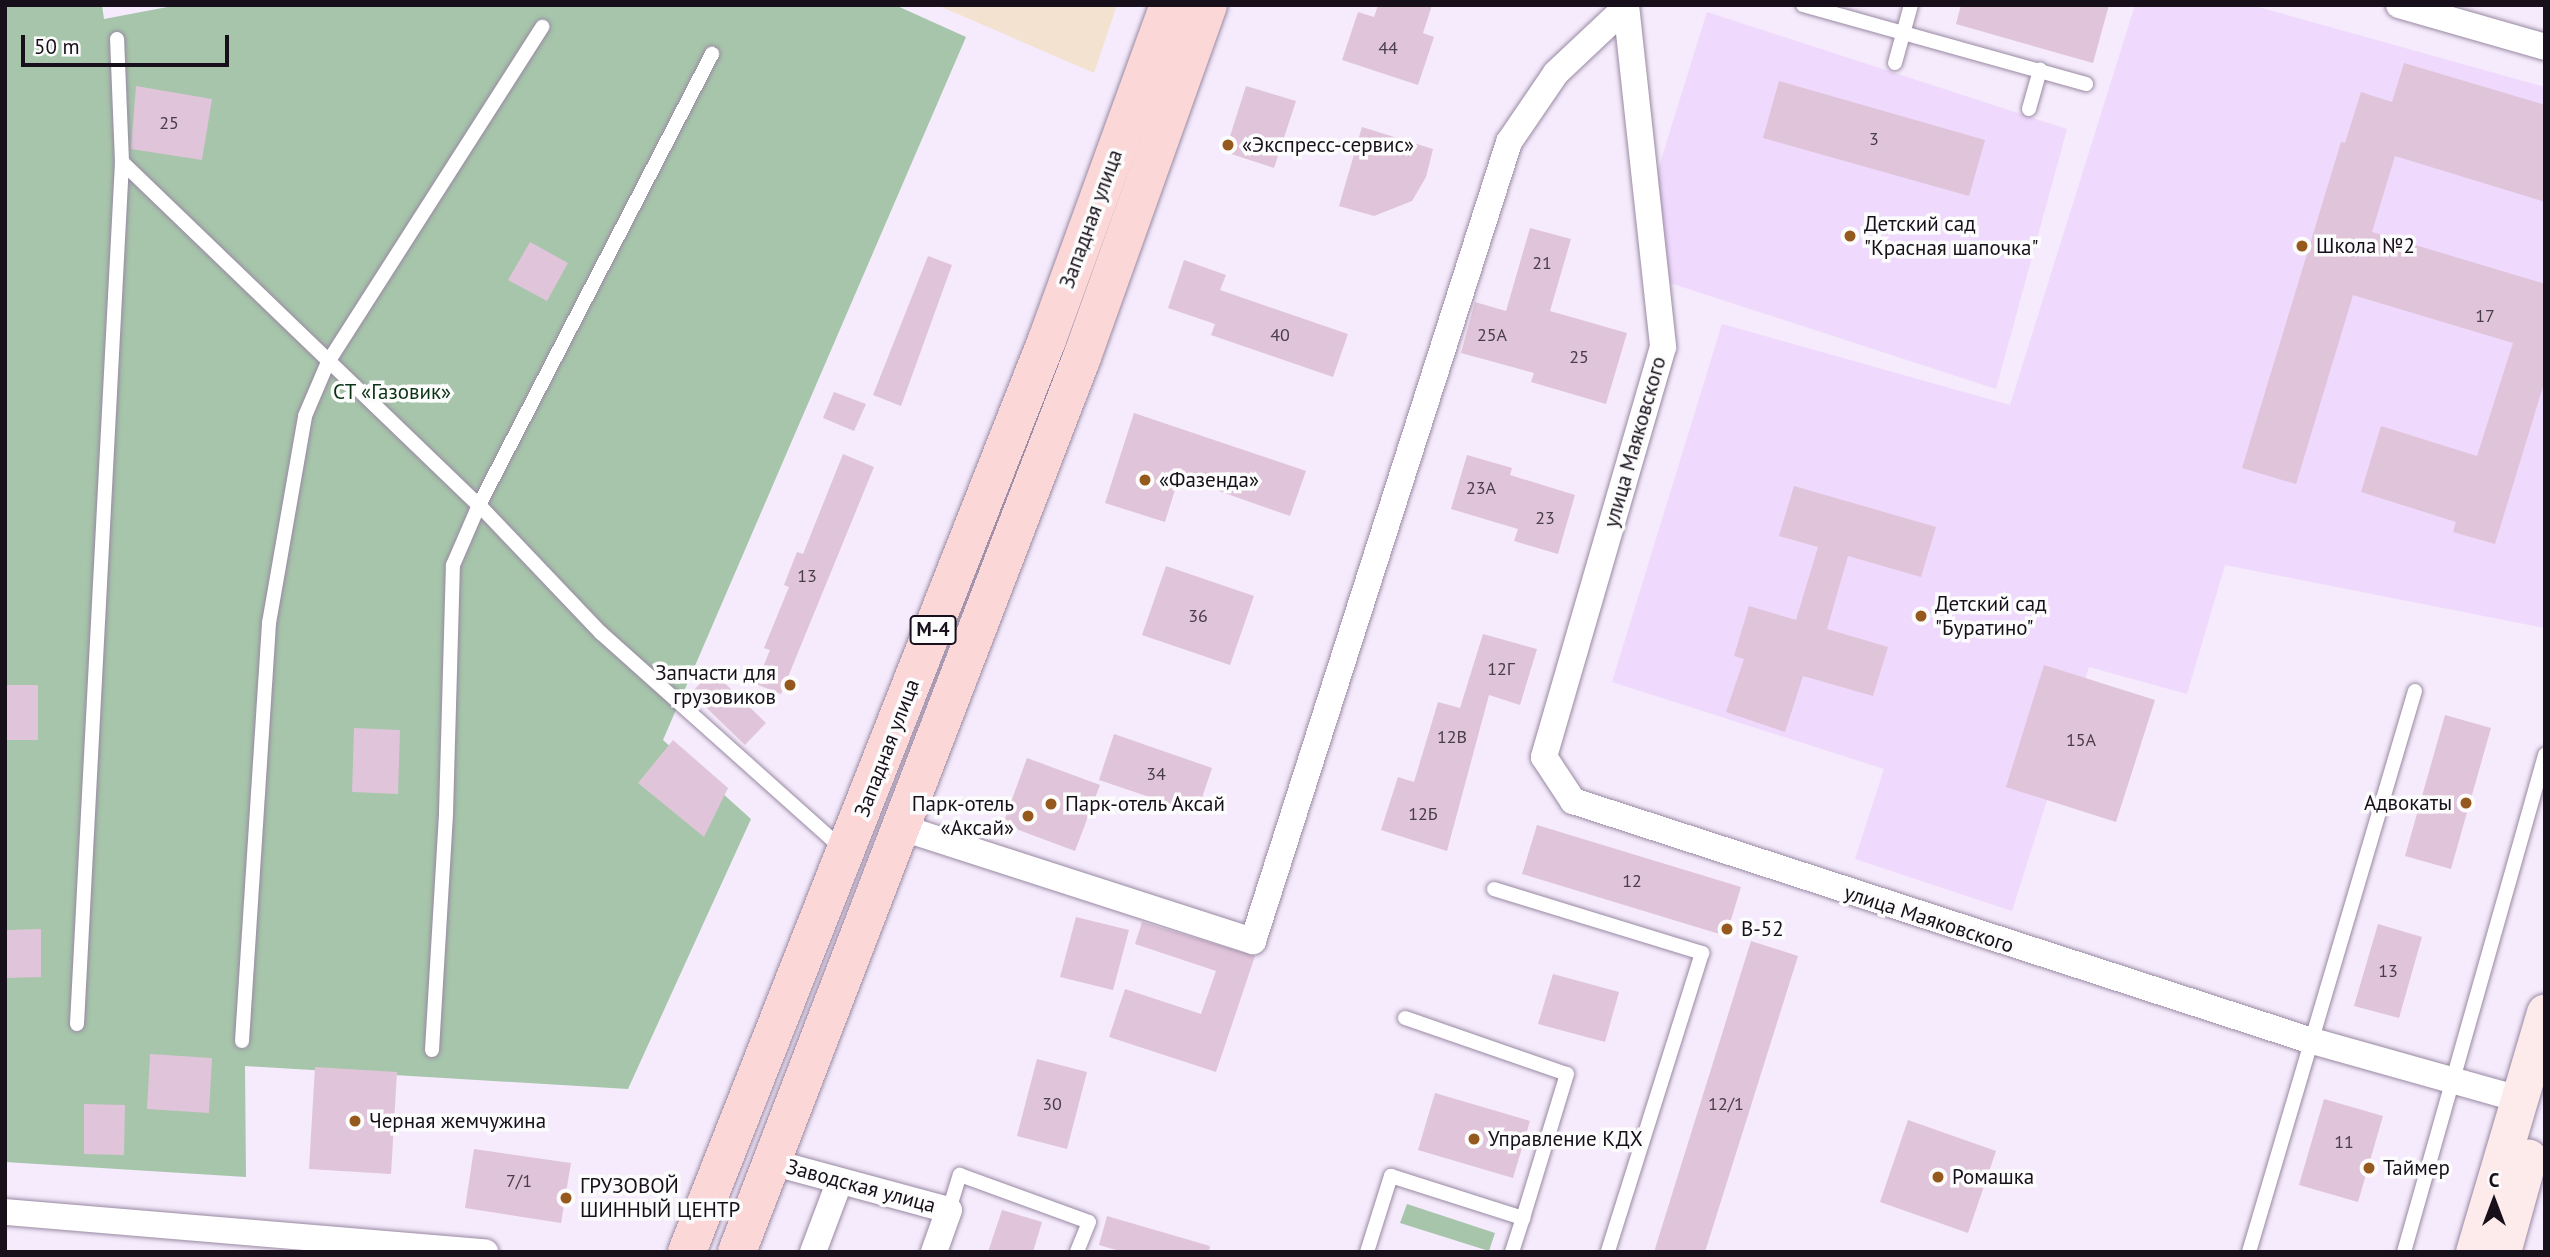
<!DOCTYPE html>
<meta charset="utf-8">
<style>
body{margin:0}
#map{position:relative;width:2550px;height:1257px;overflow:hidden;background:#f5ebfc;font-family:"PT Sans",sans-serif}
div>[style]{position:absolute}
.built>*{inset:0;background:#efd9fc}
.industrial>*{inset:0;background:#f4e2d1}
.green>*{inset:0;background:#a6c5aa}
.building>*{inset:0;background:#e0c4da}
.roads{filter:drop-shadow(0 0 2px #9989a3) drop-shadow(0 0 2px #9989a3)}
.service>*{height:14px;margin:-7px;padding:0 7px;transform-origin:7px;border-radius:7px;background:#fff}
.minor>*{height:26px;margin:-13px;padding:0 13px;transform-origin:13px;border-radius:13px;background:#fff}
.secondary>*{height:37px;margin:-18.5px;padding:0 18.5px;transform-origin:18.5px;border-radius:18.5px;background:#fdebeb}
.primary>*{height:38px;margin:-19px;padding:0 19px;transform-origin:19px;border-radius:19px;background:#fbd7d7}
.dots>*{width:19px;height:19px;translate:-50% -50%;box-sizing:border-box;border:4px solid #fcfcfc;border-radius:50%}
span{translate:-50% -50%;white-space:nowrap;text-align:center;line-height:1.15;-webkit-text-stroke:7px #fcfcfc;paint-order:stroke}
.number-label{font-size:18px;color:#493d4a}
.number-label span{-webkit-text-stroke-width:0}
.shield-label span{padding:2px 5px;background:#fcfcfc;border:2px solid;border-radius:5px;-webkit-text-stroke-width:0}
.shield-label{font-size:19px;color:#17101a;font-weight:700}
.poi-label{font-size:21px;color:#17101a}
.left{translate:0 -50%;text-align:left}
.right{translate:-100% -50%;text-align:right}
.street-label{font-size:21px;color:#17101a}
.park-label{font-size:21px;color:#093315}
.frame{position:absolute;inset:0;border:7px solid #17101a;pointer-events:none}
.north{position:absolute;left:2459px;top:1166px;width:70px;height:70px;-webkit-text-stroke:5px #fcfcfc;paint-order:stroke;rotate:0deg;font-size:19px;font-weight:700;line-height:28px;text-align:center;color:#17101a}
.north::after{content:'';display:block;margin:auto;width:24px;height:32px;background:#17101a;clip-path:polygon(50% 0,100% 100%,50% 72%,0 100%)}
.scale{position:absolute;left:21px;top:35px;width:208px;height:32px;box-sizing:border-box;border:4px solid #17101a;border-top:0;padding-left:9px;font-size:21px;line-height:24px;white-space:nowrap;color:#17101a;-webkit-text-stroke:5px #fcfcfc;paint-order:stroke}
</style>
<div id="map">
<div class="built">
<i style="clip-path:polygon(2135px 5px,2251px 5px,2545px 87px,2545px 628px,2225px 565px,2187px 694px,2089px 667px,2012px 911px,1855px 859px,1884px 769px,1612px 682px,1722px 324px,2010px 405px)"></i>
<i style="clip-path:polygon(1707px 12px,2067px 129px,1996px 389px,1670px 283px,1652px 189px)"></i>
</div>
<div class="industrial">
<i style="clip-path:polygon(937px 5px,1117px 5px,1094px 73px)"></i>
</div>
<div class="green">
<i style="clip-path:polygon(5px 5px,102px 5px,104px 19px,178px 5px,895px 5px,966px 37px,663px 740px,751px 819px,628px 1089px,245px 1066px,246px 1177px,5px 1162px)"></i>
<i style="clip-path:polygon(1407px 1204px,1495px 1233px,1489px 1251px,1400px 1223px)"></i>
</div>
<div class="building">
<i style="clip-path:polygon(1378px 5px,1432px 5px,1423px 33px,1434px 37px,1418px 85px,1342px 60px,1358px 12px,1374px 17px)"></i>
<i style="clip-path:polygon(1961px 5px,2109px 5px,2093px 63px,1956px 24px)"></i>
<i style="clip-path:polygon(2404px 63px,2545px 105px,2545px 202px,2395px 156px,2372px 232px,2545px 284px,2545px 380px,2495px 544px,2453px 532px,2456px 522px,2361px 492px,2381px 426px,2477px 456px,2513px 343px,2353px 295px,2296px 484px,2242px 468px,2341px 142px,2345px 143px,2361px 92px,2392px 102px)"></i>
<i style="clip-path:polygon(1779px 81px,1985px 140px,1969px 196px,1763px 138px)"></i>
<i style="clip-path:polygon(136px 86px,212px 99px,202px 160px,131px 149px)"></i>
<i style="clip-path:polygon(1246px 86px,1296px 101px,1274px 168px,1225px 152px)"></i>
<i style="clip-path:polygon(1362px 127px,1433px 149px,1426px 177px,1412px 201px,1374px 216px,1339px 206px)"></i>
<i style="clip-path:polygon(1530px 228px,1571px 239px,1550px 311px,1627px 333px,1606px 404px,1531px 382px,1534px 373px,1461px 353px,1475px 302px,1506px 311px)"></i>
<i style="clip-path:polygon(530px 242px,568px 263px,547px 301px,508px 280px)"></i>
<i style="clip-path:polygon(928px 256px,952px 265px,901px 406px,873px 395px)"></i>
<i style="clip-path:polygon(1184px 260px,1226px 275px,1220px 290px,1348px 334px,1333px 377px,1211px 335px,1215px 324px,1168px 308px)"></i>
<i style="clip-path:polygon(834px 392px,866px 404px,854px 431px,823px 418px)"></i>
<i style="clip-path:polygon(1134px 413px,1306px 471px,1290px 516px,1179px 477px,1165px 522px,1105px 503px)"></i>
<i style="clip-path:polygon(843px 454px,874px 467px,781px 694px,756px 684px,770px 650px,764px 648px,789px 587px,784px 585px,797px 552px,803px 554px)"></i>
<i style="clip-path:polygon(1467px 455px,1512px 468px,1510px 475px,1575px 495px,1558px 554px,1514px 541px,1518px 529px,1451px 509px)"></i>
<i style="clip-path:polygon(1794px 486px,1936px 527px,1921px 577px,1848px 556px,1827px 629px,1888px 647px,1873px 696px,1803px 676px,1785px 732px,1726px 712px,1744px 659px,1734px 656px,1749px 606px,1796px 620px,1818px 547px,1779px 536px)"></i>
<i style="clip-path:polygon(1166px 566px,1254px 596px,1230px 665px,1142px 635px)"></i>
<i style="clip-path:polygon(1483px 634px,1537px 649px,1520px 705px,1489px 695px,1447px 851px,1381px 830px,1398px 777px,1414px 782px,1438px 702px,1460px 708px)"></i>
<i style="clip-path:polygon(2044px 665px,2155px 700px,2116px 822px,2006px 787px)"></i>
<i style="clip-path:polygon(712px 671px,766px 723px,745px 745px,691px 693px)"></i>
<i style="clip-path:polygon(5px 685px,38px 685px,38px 740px,5px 740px)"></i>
<i style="clip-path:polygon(2445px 715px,2491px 728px,2451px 869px,2405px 856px)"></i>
<i style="clip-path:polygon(354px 728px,400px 730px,398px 794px,352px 792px)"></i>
<i style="clip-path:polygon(1114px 734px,1212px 768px,1197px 813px,1099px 780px)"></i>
<i style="clip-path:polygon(673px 740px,728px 788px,704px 837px,638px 783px)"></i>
<i style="clip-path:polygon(1027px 758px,1100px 785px,1075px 851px,1003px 824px)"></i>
<i style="clip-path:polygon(1537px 825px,1741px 887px,1726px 936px,1522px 874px)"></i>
<i style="clip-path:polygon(1076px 917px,1129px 930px,1113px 990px,1060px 977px)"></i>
<i style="clip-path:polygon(1142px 922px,1255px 956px,1216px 1072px,1109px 1037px,1125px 989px,1201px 1014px,1216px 971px,1135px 944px)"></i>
<i style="clip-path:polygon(2378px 924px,2422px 937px,2399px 1018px,2354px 1006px)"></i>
<i style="clip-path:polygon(41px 929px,41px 977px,7px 978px,7px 930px)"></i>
<i style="clip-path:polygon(1751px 941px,1798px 956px,1705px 1252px,1654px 1252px)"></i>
<i style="clip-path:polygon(1553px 974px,1619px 992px,1605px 1042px,1538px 1024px)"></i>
<i style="clip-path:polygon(150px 1054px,212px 1058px,209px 1113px,147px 1109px)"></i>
<i style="clip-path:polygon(1037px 1059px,1087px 1072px,1067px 1149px,1017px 1136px)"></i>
<i style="clip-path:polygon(315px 1067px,397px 1072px,391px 1174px,309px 1169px)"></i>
<i style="clip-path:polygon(1435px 1093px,1530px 1121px,1513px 1178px,1418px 1150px)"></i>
<i style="clip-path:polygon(2324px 1099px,2383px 1116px,2358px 1202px,2299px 1185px)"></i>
<i style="clip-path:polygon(84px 1104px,125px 1105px,124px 1155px,84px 1154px)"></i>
<i style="clip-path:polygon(1908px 1120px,1996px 1151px,1968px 1233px,1880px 1202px)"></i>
<i style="clip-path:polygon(474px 1149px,571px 1163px,561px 1223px,465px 1208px)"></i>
<i style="clip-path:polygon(1002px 1210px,1042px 1222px,1033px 1252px,988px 1252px)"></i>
<i style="clip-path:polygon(1107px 1216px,1210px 1246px,1209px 1252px,1123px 1252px,1099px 1245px)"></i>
</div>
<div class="roads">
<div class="service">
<i style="left:1803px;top:5px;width:294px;rotate:15.6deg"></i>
<i style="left:1895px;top:63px;width:60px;rotate:-74.6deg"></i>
<i style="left:2029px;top:109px;width:41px;rotate:-74.2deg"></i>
<i style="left:122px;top:162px;width:495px;rotate:43.9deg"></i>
<i style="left:479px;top:505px;width:177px;rotate:46.4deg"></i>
<i style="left:601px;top:633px;width:324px;rotate:41.8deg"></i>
<i style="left:1494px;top:889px;width:218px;rotate:17.1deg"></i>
<i style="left:1702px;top:953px;width:313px;rotate:107.5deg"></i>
<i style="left:1405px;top:1018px;width:171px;rotate:19.1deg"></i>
<i style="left:1567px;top:1074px;width:151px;rotate:107deg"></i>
<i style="left:77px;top:1024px;width:863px;rotate:-87.01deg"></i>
<i style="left:122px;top:162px;width:123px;rotate:-92.3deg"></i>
<i style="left:242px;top:1041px;width:419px;rotate:-86.3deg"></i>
<i style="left:269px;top:623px;width:210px;rotate:-80.1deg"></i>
<i style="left:305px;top:416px;width:59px;rotate:-66.9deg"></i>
<i style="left:328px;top:362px;width:398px;rotate:-57.4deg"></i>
<i style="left:432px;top:1050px;width:237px;rotate:-86.6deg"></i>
<i style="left:446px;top:813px;width:248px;rotate:-88.4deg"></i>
<i style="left:453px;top:565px;width:65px;rotate:-66.6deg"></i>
<i style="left:479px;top:505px;width:508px;rotate:-62.68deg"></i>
<i style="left:949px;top:1210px;width:37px;rotate:-73deg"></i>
<i style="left:960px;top:1175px;width:137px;rotate:20deg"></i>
<i style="left:1089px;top:1222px;width:32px;rotate:112deg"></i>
<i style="left:1367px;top:1252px;width:80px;rotate:-72.5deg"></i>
<i style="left:1391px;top:1176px;width:139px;rotate:17.7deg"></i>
<i style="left:1523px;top:1218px;width:36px;rotate:108deg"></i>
<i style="left:2249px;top:1252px;width:585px;rotate:-73.52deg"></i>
<i style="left:2404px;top:1252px;width:517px;rotate:-74.16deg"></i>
</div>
<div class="minor">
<i style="left:1626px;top:5px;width:344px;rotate:83.8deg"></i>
<i style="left:1663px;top:347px;width:427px;rotate:106.2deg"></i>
<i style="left:1544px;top:757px;width:53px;rotate:56.6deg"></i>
<i style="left:1573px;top:801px;width:774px;rotate:17.99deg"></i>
<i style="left:2309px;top:1040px;width:218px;rotate:15.7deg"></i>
<i style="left:2399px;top:5px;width:152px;rotate:16deg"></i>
<i style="left:900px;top:827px;width:371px;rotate:17.9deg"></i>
<i style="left:1253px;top:941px;width:839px;rotate:-72.23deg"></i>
<i style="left:1509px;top:142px;width:83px;rotate:-55.7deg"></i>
<i style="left:1556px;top:73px;width:95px;rotate:-43.3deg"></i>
<i style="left:771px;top:1162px;width:184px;rotate:15.1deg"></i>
<i style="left:949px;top:1210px;width:45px;rotate:109.7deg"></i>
<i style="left:5px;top:1212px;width:482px;rotate:4.8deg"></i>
<i style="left:813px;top:1252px;width:74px;rotate:-69.4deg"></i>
</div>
<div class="secondary">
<i style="left:2474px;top:1252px;width:250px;rotate:-73.5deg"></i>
<i style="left:2502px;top:1252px;width:98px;rotate:-74.5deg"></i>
</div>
<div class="primary">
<i style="left:687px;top:1252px;width:980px;rotate:-68.46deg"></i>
<i style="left:1047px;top:340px;width:357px;rotate:-70deg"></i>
<i style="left:737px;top:1252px;width:959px;rotate:-68.92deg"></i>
<i style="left:1082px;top:357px;width:374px;rotate:-70.3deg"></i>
</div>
</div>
<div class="dots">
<i style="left:1228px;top:145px;background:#96591d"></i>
<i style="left:1850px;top:236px;background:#96591d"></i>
<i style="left:2302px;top:246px;background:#96591d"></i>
<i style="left:1145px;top:480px;background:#96591d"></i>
<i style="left:1921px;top:616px;background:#96591d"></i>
<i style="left:790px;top:685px;background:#96591d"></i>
<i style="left:2466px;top:803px;background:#96591d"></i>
<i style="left:1051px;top:804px;background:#96591d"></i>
<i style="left:1028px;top:816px;background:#96591d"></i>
<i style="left:1727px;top:929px;background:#96591d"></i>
<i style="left:355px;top:1121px;background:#96591d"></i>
<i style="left:1474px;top:1139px;background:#96591d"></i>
<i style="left:2369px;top:1168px;background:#96591d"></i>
<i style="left:1938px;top:1177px;background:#96591d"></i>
<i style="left:566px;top:1198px;background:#96591d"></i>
</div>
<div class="number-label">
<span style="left:1388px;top:48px">44</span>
<span style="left:169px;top:123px">25</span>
<span style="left:1874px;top:139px">3</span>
<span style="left:1542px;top:263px">21</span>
<span style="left:2485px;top:316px">17</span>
<span style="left:1280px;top:335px">40</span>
<span style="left:1492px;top:335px">25А</span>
<span style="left:1579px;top:357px">25</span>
<span style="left:1481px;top:488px">23А</span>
<span style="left:1545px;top:518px">23</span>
<span style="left:807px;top:576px">13</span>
<span style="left:1198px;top:616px">36</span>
<span style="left:1501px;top:669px">12Г</span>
<span style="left:1452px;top:737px">12В</span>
<span style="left:2081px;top:740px">15А</span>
<span style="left:1156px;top:774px">34</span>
<span style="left:1423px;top:814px">12Б</span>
<span style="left:1632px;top:881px">12</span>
<span style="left:2388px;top:971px">13</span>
<span style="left:1052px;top:1104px">30</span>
<span style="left:1726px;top:1104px">12/1</span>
<span style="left:2344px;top:1142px">11</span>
<span style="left:519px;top:1181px">7/1</span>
</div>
<div class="shield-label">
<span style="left:933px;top:630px">М-4</span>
</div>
<div class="poi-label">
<span class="left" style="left:1242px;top:145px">«Экспресс-сервис»</span>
<span class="left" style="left:1864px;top:236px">Детский сад<br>"Красная шапочка"</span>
<span class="left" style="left:2316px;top:246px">Школа №2</span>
<span class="left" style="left:1159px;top:480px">«Фазенда»</span>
<span class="left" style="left:1935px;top:616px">Детский сад<br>"Буратино"</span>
<span class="right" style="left:776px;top:685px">Запчасти для<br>грузовиков</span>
<span class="right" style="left:2452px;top:803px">Адвокаты</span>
<span class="right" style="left:1014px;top:816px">Парк-отель<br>«Аксай»</span>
<span class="left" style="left:1065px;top:804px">Парк-отель Аксай</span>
<span class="left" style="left:1741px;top:929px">В-52</span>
<span class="left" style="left:369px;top:1121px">Черная жемчужина</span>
<span class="left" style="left:1488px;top:1139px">Управление КДХ</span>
<span class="left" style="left:2383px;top:1168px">Таймер</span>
<span class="left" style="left:1952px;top:1177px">Ромашка</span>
<span class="left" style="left:580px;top:1198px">ГРУЗОВОЙ<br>ШИННЫЙ ЦЕНТР</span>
</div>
<div class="street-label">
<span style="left:1091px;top:219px;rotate:-70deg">Западная улица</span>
<span style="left:1635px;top:442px;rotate:-74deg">улица Маяковского</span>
<span style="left:887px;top:748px;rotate:-69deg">Западная улица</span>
<span style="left:1929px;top:919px;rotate:18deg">улица Маяковского</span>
<span style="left:861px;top:1186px;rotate:15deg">Заводская улица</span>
</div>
<div class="park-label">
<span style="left:392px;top:392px">СТ «Газовик»</span>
</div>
<div class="frame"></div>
<div class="north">С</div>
<div class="scale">50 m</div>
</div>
